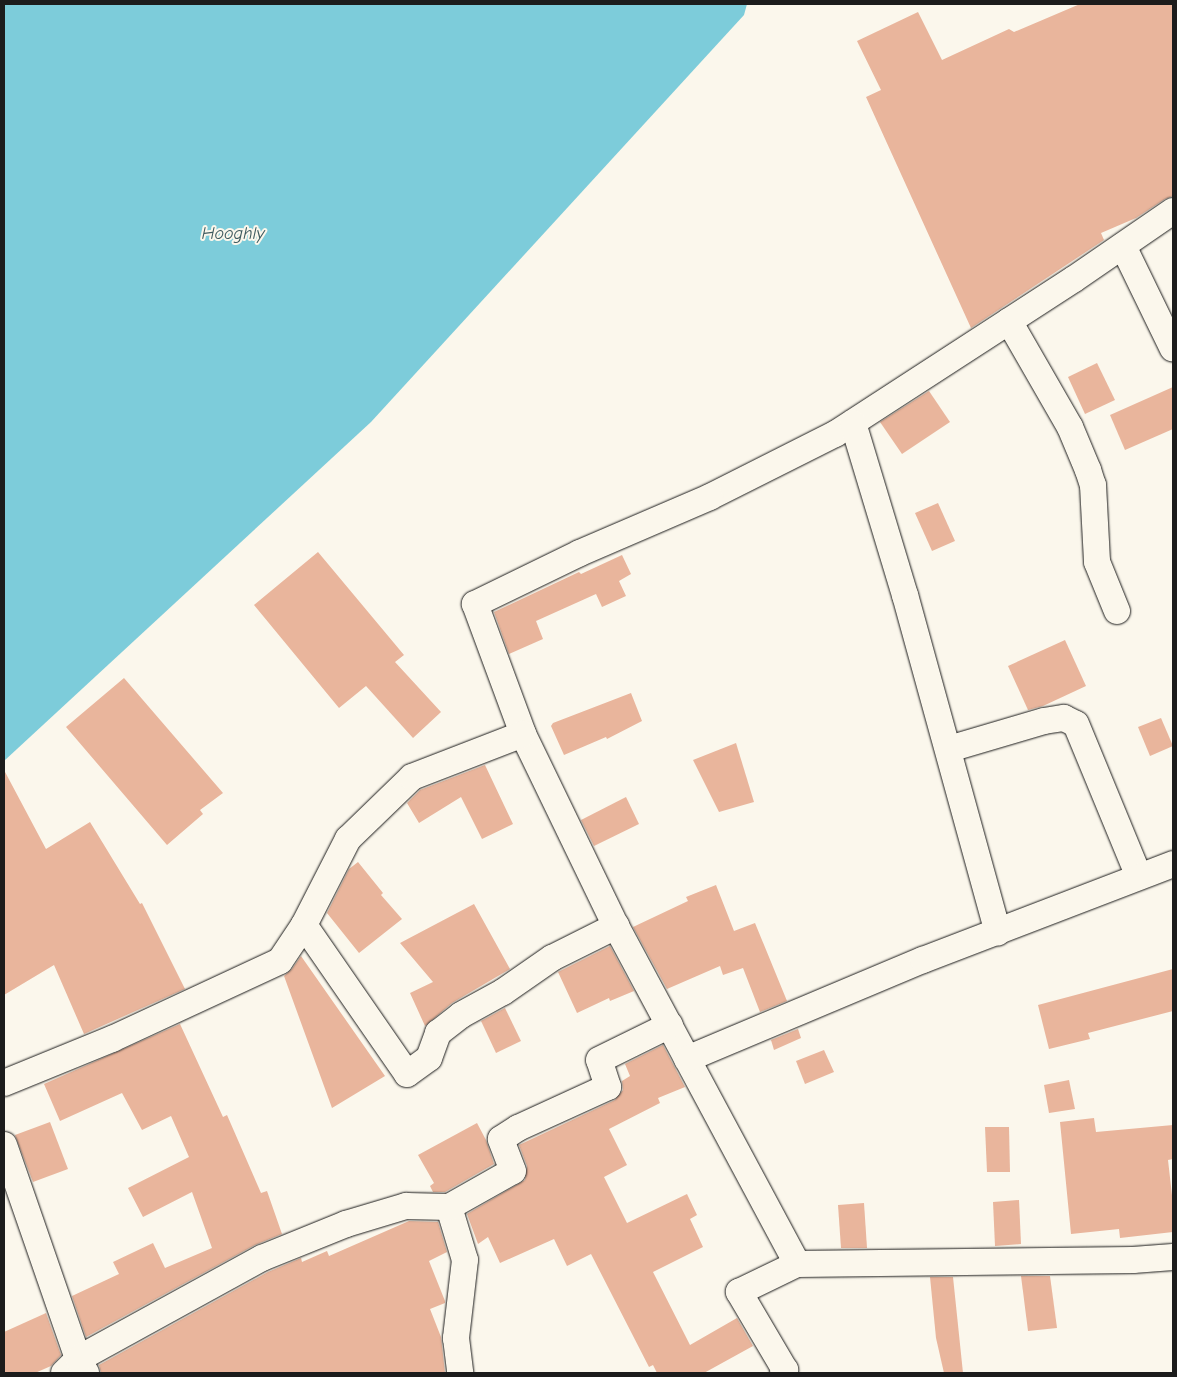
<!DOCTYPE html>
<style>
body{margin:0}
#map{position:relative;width:1177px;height:1377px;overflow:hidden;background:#fbf7ec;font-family:"Comic Neue",sans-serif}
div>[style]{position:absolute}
.water>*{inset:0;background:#7dccda}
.building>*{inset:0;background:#e9b59c}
.roads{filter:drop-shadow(0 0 1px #1c1c1c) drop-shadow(0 0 1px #1c1c1c)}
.minor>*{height:26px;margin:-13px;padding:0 13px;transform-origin:13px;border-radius:13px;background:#fbf7ec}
span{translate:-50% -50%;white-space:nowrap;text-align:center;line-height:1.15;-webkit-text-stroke:4px #fbf7ec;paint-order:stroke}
.water-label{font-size:18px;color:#3e5a5e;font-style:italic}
.frame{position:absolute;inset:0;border:5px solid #1c1c1c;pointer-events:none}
</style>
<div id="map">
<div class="water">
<i style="clip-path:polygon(4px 4px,747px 4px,744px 15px,371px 422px,4px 761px)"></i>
</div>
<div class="building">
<i style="clip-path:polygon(1080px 4px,1173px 4px,1173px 196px,1165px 199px,1136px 218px,1101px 233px,1104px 240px,971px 328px,866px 97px,881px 90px,857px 41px,918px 12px,942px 60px,1009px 29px,1014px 32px)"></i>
<i style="clip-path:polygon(1097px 363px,1115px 400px,1085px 414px,1068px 377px)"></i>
<i style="clip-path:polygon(1173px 387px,1173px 429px,1125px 450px,1110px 415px)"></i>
<i style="clip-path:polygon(929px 391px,950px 422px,902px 454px,880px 422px)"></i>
<i style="clip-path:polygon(938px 503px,955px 541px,932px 551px,915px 513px)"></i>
<i style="clip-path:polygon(318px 552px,404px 655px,395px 662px,441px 712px,413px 738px,366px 686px,339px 708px,254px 605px)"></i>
<i style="clip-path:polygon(622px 555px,631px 574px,619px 581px,626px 596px,602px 607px,596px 594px,536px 621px,543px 639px,509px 654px,494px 612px,579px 572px,581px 574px)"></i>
<i style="clip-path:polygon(1065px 640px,1086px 686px,1043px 706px,1028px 710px,1008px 666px)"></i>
<i style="clip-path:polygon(124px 678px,223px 793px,200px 810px,203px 814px,167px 845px,66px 727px)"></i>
<i style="clip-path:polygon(631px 693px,642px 721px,607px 739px,606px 737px,564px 755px,551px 726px,553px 723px)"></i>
<i style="clip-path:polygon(1161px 718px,1173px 746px,1150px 756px,1138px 727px)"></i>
<i style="clip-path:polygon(736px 743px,754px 802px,719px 812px,693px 760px)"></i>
<i style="clip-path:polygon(485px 765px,513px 824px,482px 839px,461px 797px,419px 823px,407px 803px,420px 790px)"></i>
<i style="clip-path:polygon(4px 770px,46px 849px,90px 822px,140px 904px,142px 903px,185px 989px,84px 1034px,54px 965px,4px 995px)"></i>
<i style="clip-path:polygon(626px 797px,639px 824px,594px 846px,581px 820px)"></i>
<i style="clip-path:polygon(358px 862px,383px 893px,381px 895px,402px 919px,359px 953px,327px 913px,349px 869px)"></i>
<i style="clip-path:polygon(716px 885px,734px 931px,755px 923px,787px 1001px,760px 1012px,743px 968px,723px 975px,720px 966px,667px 989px,633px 927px,688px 901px,686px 897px)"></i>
<i style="clip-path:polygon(474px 904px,510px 969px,452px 1003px,425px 1026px,410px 993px,433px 982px,400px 943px)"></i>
<i style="clip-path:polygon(610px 946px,634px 991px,610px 1001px,609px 998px,577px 1013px,558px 972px)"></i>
<i style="clip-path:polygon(301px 956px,385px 1076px,332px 1108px,284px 976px,292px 969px)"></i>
<i style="clip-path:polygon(1173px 969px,1173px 1011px,1088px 1033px,1090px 1039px,1049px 1049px,1038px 1005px)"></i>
<i style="clip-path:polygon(505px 1008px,521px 1041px,496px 1053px,481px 1021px)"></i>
<i style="clip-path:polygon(180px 1024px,223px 1117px,227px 1115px,261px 1193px,267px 1191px,282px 1234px,255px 1245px,86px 1337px,72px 1296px,119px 1274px,113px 1262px,153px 1243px,165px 1268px,212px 1248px,192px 1192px,143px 1217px,128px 1188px,189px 1157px,171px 1116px,142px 1130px,122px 1093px,60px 1121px,44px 1084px)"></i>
<i style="clip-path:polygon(798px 1029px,801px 1038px,774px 1050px,771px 1040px)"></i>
<i style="clip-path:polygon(663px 1045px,685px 1087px,658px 1098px,660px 1103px,609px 1129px,627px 1165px,604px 1177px,627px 1223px,687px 1194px,697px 1215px,690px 1219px,703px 1247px,653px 1272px,690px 1345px,737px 1318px,753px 1346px,704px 1373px,657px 1373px,653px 1365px,649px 1367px,591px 1254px,567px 1266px,554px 1239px,500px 1263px,488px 1237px,478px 1244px,467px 1214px,525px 1180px,527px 1166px,519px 1145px,615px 1100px,623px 1090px,622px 1081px,630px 1076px,625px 1064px)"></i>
<i style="clip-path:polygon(824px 1050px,834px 1072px,805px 1084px,796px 1061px)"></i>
<i style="clip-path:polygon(1069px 1080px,1075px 1109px,1049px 1113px,1044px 1085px)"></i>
<i style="clip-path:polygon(1094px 1118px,1096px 1132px,1173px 1125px,1173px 1159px,1168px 1160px,1173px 1204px,1173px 1232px,1120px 1238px,1119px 1229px,1071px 1234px,1060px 1122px)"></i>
<i style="clip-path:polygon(50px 1122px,68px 1169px,33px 1182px,15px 1135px)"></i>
<i style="clip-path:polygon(477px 1123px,486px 1140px,494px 1164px,445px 1192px,433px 1192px,430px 1186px,434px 1183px,418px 1155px)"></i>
<i style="clip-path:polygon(985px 1127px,1009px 1127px,1010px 1172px,987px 1172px)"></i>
<i style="clip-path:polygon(1019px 1200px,1021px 1244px,995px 1246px,993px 1202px)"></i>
<i style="clip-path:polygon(864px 1203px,867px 1248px,841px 1248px,838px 1205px)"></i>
<i style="clip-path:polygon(409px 1221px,438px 1222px,447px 1252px,429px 1261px,445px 1301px,445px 1303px,430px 1309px,441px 1337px,445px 1373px,101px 1373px,99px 1365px,268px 1272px,301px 1258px,302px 1262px,327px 1251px,329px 1256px)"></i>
<i style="clip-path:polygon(1021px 1276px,1050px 1276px,1057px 1328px,1028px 1331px)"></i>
<i style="clip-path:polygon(930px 1277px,953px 1277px,963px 1373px,944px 1373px,936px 1338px)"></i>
<i style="clip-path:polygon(46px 1313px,61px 1355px,51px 1366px,35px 1373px,4px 1373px,4px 1332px)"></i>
</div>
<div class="roads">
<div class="minor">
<i style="left:1173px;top:211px;width:120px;rotate:145.5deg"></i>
<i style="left:1074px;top:279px;width:285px;rotate:147deg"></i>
<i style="left:835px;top:434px;width:140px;rotate:153.3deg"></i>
<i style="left:710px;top:497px;width:142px;rotate:156.7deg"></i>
<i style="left:580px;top:553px;width:117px;rotate:154.1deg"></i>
<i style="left:475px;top:604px;width:139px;rotate:69.7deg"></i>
<i style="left:523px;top:734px;width:213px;rotate:64.2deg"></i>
<i style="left:616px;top:926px;width:383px;rotate:61.8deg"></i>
<i style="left:797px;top:1264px;width:336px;rotate:-0.7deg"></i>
<i style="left:1133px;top:1260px;width:40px;rotate:-4.3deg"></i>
<i style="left:1123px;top:246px;width:114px;rotate:64.1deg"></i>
<i style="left:1009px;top:321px;width:122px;rotate:60.1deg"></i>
<i style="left:1070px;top:427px;width:47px;rotate:67.3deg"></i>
<i style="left:1088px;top:470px;width:16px;rotate:72deg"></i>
<i style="left:1093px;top:485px;width:77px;rotate:87deg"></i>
<i style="left:1097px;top:562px;width:53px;rotate:67.8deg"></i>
<i style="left:853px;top:423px;width:180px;rotate:73.2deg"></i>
<i style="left:905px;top:595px;width:350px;rotate:74.6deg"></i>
<i style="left:949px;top:749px;width:99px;rotate:-16.4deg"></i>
<i style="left:1044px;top:721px;width:20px;rotate:-9deg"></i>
<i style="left:1064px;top:718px;width:13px;rotate:27deg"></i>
<i style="left:1076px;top:724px;width:165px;rotate:67.6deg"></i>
<i style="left:304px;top:925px;width:181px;rotate:55.3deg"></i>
<i style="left:407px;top:1074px;width:27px;rotate:-36deg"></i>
<i style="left:429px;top:1058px;width:27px;rotate:-70deg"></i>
<i style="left:438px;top:1033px;width:29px;rotate:-38deg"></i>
<i style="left:461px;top:1015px;width:48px;rotate:-28.7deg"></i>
<i style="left:503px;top:992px;width:60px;rotate:-34.8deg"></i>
<i style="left:552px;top:958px;width:72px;rotate:-26.6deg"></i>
<i style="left:687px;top:1059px;width:256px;rotate:-22.8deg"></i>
<i style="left:923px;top:960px;width:268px;rotate:-21deg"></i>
<i style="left:4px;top:1083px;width:117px;rotate:-22.2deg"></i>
<i style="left:112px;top:1039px;width:185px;rotate:-24.9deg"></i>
<i style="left:280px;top:961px;width:43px;rotate:-56.3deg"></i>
<i style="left:304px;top:925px;width:97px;rotate:-62.9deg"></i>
<i style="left:348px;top:839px;width:89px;rotate:-44.1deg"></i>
<i style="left:412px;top:777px;width:119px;rotate:-21.2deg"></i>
<i style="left:4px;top:1145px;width:226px;rotate:70.9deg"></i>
<i style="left:78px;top:1359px;width:16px;rotate:60deg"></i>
<i style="left:449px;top:1207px;width:55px;rotate:73.2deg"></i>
<i style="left:465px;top:1260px;width:79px;rotate:96.6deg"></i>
<i style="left:456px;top:1338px;width:35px;rotate:83deg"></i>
<i style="left:64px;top:1373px;width:20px;rotate:-45deg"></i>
<i style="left:78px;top:1359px;width:210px;rotate:-28.8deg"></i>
<i style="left:262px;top:1258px;width:91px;rotate:-22deg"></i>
<i style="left:346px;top:1224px;width:63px;rotate:-16.7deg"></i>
<i style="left:406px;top:1206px;width:43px;rotate:1.3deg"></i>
<i style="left:449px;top:1207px;width:73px;rotate:-29.4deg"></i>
<i style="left:513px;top:1171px;width:34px;rotate:-111deg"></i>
<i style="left:501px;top:1139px;width:20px;rotate:-33deg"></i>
<i style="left:518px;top:1128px;width:99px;rotate:-24.5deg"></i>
<i style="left:608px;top:1087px;width:28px;rotate:-108deg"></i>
<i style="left:599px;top:1060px;width:79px;rotate:-26.2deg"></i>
<i style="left:783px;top:1373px;width:4px;rotate:-56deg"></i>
<i style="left:785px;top:1370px;width:91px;rotate:-120.5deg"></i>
<i style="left:739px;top:1292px;width:64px;rotate:-25.8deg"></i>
</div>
</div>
<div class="water-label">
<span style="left:233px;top:234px">Hooghly</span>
</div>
<div class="frame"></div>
</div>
